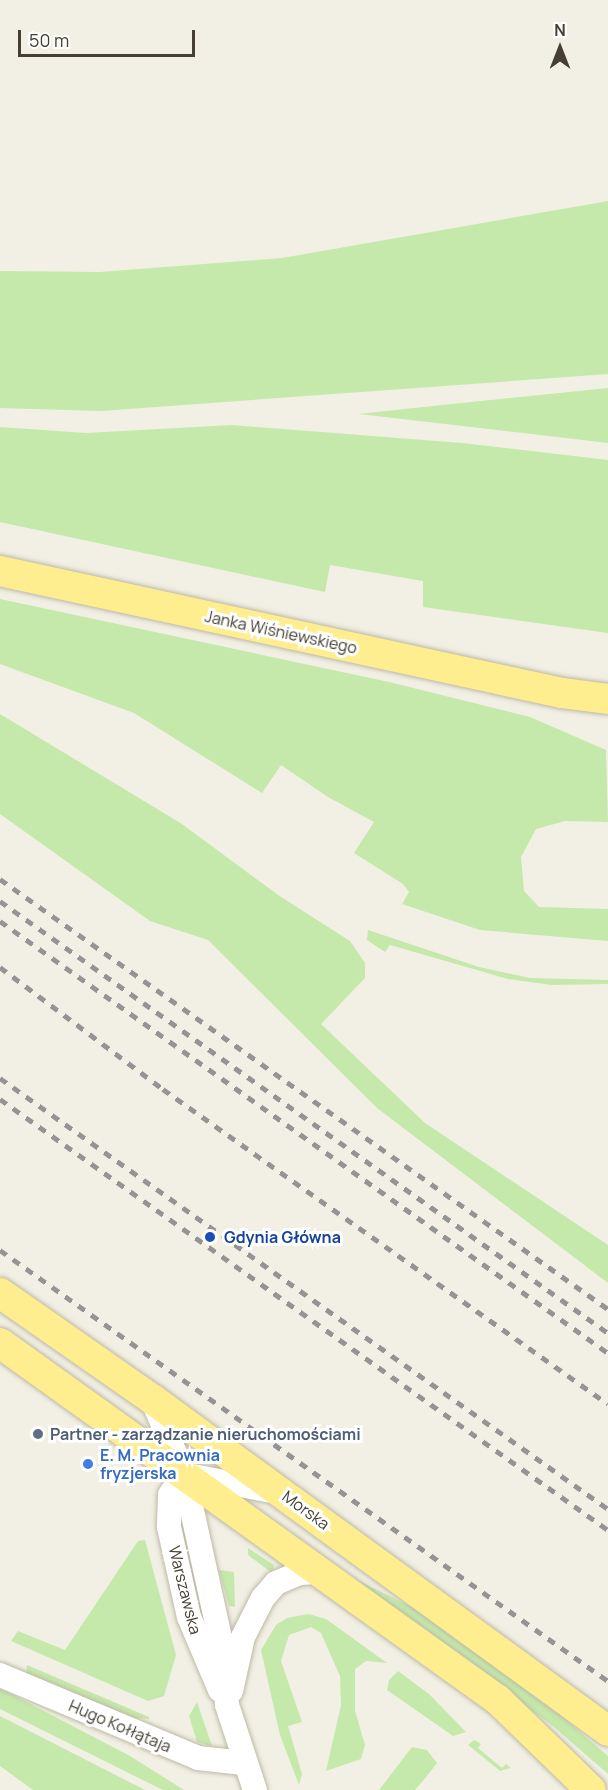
<!DOCTYPE html>
<meta charset="utf-8">
<style>
body{margin:0}
#map{position:relative;width:608px;height:1790px;overflow:hidden;background:#f2f0e4;font-family:Manrope,sans-serif}
div>[style]{position:absolute}
.green>*{inset:0;background:#c4e9aa}
.roads{filter:drop-shadow(0 0 2px #beb9a6) drop-shadow(0 0 2px #beb9a6)}
.minor>*{height:24px;margin:-12px;padding:0 12px;transform-origin:12px;border-radius:12px;background:#fff}
.major>*{height:30px;margin:-15px;padding:0 15px;transform-origin:15px;border-radius:15px;background:#ffee90}
.rail>*{height:4.5px;margin-top:-2.25px;transform-origin:0;background:repeating-linear-gradient(90deg,#949494 0 8px,transparent 0 16px)}
.dots>*{width:16px;height:16px;translate:-50% -50%;box-sizing:border-box;border:3px solid #fff;border-radius:50%}
span{translate:-50% -50%;white-space:nowrap;text-align:center;line-height:1.15;-webkit-text-stroke:6px #fff;paint-order:stroke}
.street-label{font-size:16px;color:#454033}
.transit-label{font-size:16px;color:#164399;font-weight:700}
.left{translate:0 -50%;text-align:left}
.service-label{font-size:16px;color:#4e5e75;font-weight:700}
.shop-label{font-size:16px;color:#366cbe;font-weight:700}
.north{position:absolute;left:530px;top:18px;width:60px;height:60px;-webkit-text-stroke:4px #fff;paint-order:stroke;rotate:0deg;font-size:16px;font-weight:700;line-height:24px;text-align:center;color:#454033}
.north::after{content:'';display:block;margin:auto;width:21px;height:27px;background:#454033;clip-path:polygon(50% 0,100% 100%,50% 72%,0 100%)}
.scale{position:absolute;left:18px;top:30px;width:177px;height:27px;box-sizing:border-box;border:3px solid #454033;border-top:0;padding-left:8px;font-size:18px;line-height:21px;white-space:nowrap;color:#454033;-webkit-text-stroke:4px #fff;paint-order:stroke}
</style>
<div id="map">
<div class="green">
<i style="clip-path:polygon(608px 201px,608px 374px,101px 411px,0 408px,0 271px,100px 272px,282px 258px)"></i>
<i style="clip-path:polygon(608px 388px,608px 443px,359px 414px,404px 409px)"></i>
<i style="clip-path:polygon(232px 425px,462px 443px,608px 460px,608px 633px,423px 607px,423px 581px,330px 565px,325px 592px,0 522px,0 427px,86px 433px)"></i>
<i style="clip-path:polygon(0 599px,389px 682px,530px 717px,606px 750px,608px 822px,565px 821px,536px 829px,521px 857px,524px 891px,539px 907px,608px 909px,608px 941px,480px 930px,402px 904px,409px 892px,403px 884px,354px 853px,374px 822px,328px 797px,281px 765px,262px 793px,134px 713px,0 664px)"></i>
<i style="clip-path:polygon(0 714px,182px 824px,278px 895px,350px 941px,365px 963px,365px 978px,321px 1024px,425px 1123px,608px 1245px,608px 1283px,377px 1108px,208px 940px,150px 921px,0 814px)"></i>
<i style="clip-path:polygon(368px 930px,479px 967px,530px 978px,608px 980px,608px 984px,552px 985px,508px 979px,390px 945px,385px 952px,367px 940px)"></i>
<i style="clip-path:polygon(145px 1540px,176px 1655px,164px 1696px,148px 1701px,11px 1641px,18px 1631px,65px 1650px,138px 1541px)"></i>
<i style="clip-path:polygon(248px 1548px,274px 1565px,272px 1573px,248px 1555px)"></i>
<i style="clip-path:polygon(219px 1570px,234px 1572px,235px 1607px,229px 1606px)"></i>
<i style="clip-path:polygon(351px 1577px,430px 1616px,545px 1702px,608px 1756px,608px 1774px,554px 1727px)"></i>
<i style="clip-path:polygon(309px 1614px,326px 1619px,387px 1663px,366px 1661px,355px 1669px,355px 1711px,365px 1745px,361px 1759px,326px 1771px,341px 1705px,340px 1676px,321px 1633px,311px 1627px,289px 1635px,281px 1661px,302px 1722px,288px 1726px,302px 1774px,299px 1785px,280px 1735px,261px 1650px,276px 1625px,287px 1618px)"></i>
<i style="clip-path:polygon(27px 1665px,149px 1717px,149px 1719px,134px 1718px,26px 1673px)"></i>
<i style="clip-path:polygon(398px 1671px,429px 1694px,466px 1732px,453px 1736px,387px 1690px,389px 1680px)"></i>
<i style="clip-path:polygon(0 1688px,130px 1756px,184px 1790px,163px 1790px,0 1709px)"></i>
<i style="clip-path:polygon(197px 1702px,212px 1746px,197px 1742px,189px 1716px)"></i>
<i style="clip-path:polygon(0 1716px,8px 1720px,145px 1790px,33px 1790px,0 1766px)"></i>
<i style="clip-path:polygon(474px 1740px,481px 1744px,478px 1748px,502px 1768px,506px 1764px,511px 1768px,500px 1771px,468px 1745px)"></i>
<i style="clip-path:polygon(412px 1747px,427px 1750px,437px 1763px,427px 1776px,415px 1790px,379px 1790px)"></i>
</div>
<div class="roads">
<div class="minor">
<i style="left:152px;top:1399px;width:82px;rotate:66.9deg"></i>
<i style="left:184px;top:1474px;width:168px;rotate:77.6deg"></i>
<i style="left:220px;top:1638px;width:67px;rotate:84deg"></i>
<i style="left:227px;top:1705px;width:89px;rotate:71.8deg"></i>
<i style="left:184px;top:1474px;width:25px;rotate:124deg"></i>
<i style="left:170px;top:1495px;width:32px;rotate:92deg"></i>
<i style="left:169px;top:1527px;width:92px;rotate:77.5deg"></i>
<i style="left:189px;top:1617px;width:79px;rotate:67deg"></i>
<i style="left:187px;top:1475px;width:92px;rotate:10.7deg"></i>
<i style="left:0;top:1675px;width:215px;rotate:22.7deg"></i>
<i style="left:198px;top:1758px;width:46px;rotate:6.2deg"></i>
<i style="left:231px;top:1691px;width:55px;rotate:-77.5deg"></i>
<i style="left:243px;top:1637px;width:44px;rotate:-62.9deg"></i>
<i style="left:263px;top:1598px;width:20px;rotate:-49deg"></i>
<i style="left:276px;top:1583px;width:25px;rotate:-23deg"></i>
<i style="left:299px;top:1573px;width:22px;rotate:-3deg"></i>
</div>
<div class="major">
<i style="left:0;top:571px;width:575px;rotate:12.25deg"></i>
<i style="left:562px;top:693px;width:46px;rotate:7.4deg"></i>
<i style="left:0;top:1293px;width:185px;rotate:34.9deg"></i>
<i style="left:152px;top:1399px;width:564px;rotate:36.06deg"></i>
<i style="left:0;top:1343px;width:613px;rotate:35.64deg"></i>
<i style="left:498px;top:1700px;width:129px;rotate:44.1deg"></i>
</div>
</div>
<div class="rail">
<i style="left:0;top:879px;width:745px;rotate:35.27deg"></i>
<i style="left:0;top:901px;width:746px;rotate:35.39deg"></i>
<i style="left:0;top:921px;width:746px;rotate:35.39deg"></i>
<i style="left:0;top:967px;width:204px;rotate:36.8deg"></i>
<i style="left:163px;top:1089px;width:545px;rotate:35.29deg"></i>
<i style="left:0;top:1078px;width:745px;rotate:35.33deg"></i>
<i style="left:0;top:1099px;width:745px;rotate:35.33deg"></i>
<i style="left:0;top:1250px;width:745px;rotate:35.33deg"></i>
</div>
<div class="dots">
<i style="left:210px;top:1237px;background:#1a4fb4"></i>
<i style="left:38px;top:1434px;background:#5c6f8a"></i>
<i style="left:88px;top:1464px;background:#3f7fe0"></i>
</div>
<div class="street-label">
<span style="left:281px;top:632px;rotate:12deg">Janka Wiśniewskiego</span>
<span style="left:306px;top:1510px;rotate:36deg">Morska</span>
<span style="left:185px;top:1590px;rotate:76deg">Warszawska</span>
<span style="left:120px;top:1726px;rotate:23deg">Hugo Kołłątaja</span>
</div>
<div class="transit-label">
<span class="left" style="left:224px;top:1237px">Gdynia Główna</span>
</div>
<div class="service-label">
<span class="left" style="left:50px;top:1434px">Partner - zarządzanie nieruchomościami</span>
</div>
<div class="shop-label">
<span class="left" style="left:100px;top:1464px">E. M. Pracownia<br>fryzjerska</span>
</div>
<div class="north">N</div>
<div class="scale">50 m</div>
</div>
